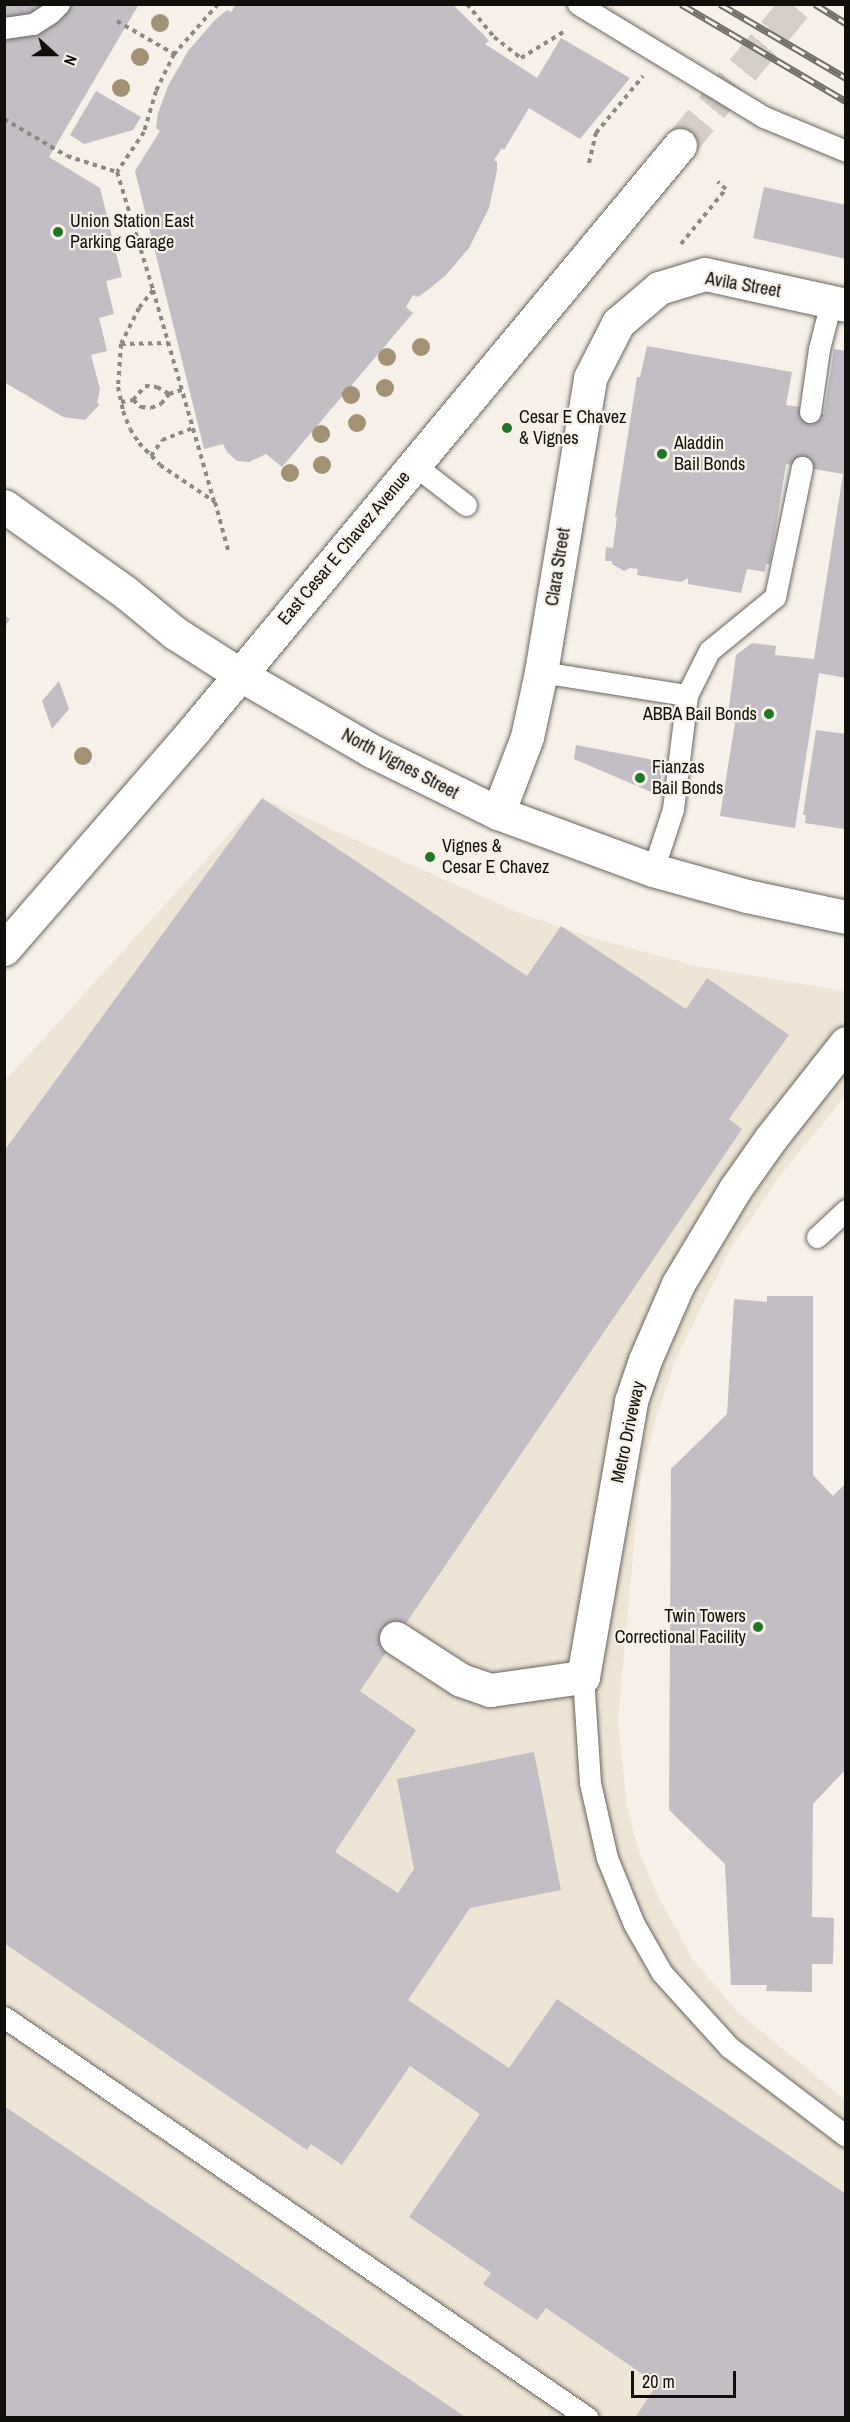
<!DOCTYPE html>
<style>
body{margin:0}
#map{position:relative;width:850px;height:2422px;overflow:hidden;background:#f6f0e8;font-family:"Archivo Narrow",sans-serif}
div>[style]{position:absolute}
.built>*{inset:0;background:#eee5d6}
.building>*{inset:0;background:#c3bdc4}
.primary-tunnel>*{height:33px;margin-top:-16.5px;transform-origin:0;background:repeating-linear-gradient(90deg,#d4cec7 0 33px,transparent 0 49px)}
.path>*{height:4px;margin-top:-2px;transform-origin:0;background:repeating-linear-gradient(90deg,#8c8883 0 4.5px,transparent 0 9px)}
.roads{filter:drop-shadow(0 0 2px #6a665f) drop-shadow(0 0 2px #6a665f)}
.lane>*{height:21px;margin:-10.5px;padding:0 10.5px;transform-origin:10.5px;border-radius:10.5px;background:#fff}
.street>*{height:33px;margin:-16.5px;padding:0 16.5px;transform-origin:16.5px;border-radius:16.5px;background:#fff}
.secondary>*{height:33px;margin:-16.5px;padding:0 16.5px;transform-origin:16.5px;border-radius:16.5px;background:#fff}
.primary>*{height:33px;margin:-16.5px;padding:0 16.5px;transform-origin:16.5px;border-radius:16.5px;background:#fff}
.rail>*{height:7px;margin-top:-3.5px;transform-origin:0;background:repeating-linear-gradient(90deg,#f6f0e8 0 14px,#716d68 0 28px);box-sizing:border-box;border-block:2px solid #716d68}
.trees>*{width:18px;height:18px;margin:-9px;border-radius:50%;background:#a29174}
.dots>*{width:16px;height:16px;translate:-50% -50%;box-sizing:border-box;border:3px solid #f6f0e8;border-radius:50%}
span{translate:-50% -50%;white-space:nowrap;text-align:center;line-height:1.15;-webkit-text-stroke:4.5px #f6f0e8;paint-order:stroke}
.poi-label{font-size:18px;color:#110f0c}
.left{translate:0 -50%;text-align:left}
.right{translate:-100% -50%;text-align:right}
.street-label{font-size:18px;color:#110f0c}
.frame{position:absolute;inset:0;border:6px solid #110f0c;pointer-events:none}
.north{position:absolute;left:24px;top:24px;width:60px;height:60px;-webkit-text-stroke:4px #f6f0e8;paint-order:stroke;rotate:111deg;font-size:16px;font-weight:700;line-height:24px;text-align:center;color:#110f0c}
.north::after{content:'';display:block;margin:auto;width:21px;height:27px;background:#110f0c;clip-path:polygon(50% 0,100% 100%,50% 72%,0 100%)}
.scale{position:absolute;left:631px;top:2371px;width:105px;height:27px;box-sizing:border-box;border:3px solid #110f0c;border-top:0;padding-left:8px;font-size:18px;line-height:21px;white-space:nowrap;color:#110f0c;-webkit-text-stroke:4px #f6f0e8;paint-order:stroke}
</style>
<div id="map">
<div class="built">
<i style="clip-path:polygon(262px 798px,517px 912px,586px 936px,700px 967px,845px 991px,845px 1096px,779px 1177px,732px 1246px,676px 1358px,655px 1421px,640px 1480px,618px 1720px,627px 1807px,640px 1855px,658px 1896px,693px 1960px,738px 2012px,845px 2100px,845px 2417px,5px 2417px,4px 1082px)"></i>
</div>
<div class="building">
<i style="clip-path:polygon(4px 4px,139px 4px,49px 157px,100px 188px,122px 277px,106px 281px,114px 314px,99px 318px,107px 351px,91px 355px,100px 389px,97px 403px,100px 404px,85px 420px,63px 417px,4px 382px)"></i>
<i style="clip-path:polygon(236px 4px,452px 4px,484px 35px,489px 41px,485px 44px,537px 78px,561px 38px,630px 78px,580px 139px,529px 108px,504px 150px,502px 148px,494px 160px,497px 162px,497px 171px,489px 208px,469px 248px,446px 275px,429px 289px,418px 297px,413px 295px,406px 307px,413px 313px,282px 467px,266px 454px,249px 462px,237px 461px,227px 452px,223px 444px,204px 449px,135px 171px,160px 131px,156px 128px,158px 113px,168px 86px,188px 51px,214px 21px,227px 10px,231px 12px)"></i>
<i style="clip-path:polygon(96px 91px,141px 117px,133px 130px,84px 144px,70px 135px)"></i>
<i style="clip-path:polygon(764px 187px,846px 205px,846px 259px,753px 238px)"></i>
<i style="clip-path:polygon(647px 346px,792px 372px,786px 405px,800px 407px,799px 410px,824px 414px,834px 349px,846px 351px,846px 678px,819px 673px,795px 828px,720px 816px,735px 723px,727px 721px,736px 655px,752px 643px,776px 646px,775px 655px,814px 659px,843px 474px,786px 464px,770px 564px,766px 564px,765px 572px,747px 569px,741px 593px,688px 584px,688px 578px,681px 582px,637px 575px,638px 569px,630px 568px,624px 571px,612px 564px,612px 561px,605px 561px,606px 547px,613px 548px,617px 517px,615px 517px,637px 377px,640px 377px)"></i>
<i style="clip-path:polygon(4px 615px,10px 619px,4px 628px)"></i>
<i style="clip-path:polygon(59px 681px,69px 709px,52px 729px,42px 701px)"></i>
<i style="clip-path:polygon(816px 730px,846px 734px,844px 829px,805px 823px,806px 815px,803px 815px)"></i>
<i style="clip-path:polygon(576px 745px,664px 762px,658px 795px,574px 759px)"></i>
<i style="clip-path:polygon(262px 798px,527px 976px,561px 926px,686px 1009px,707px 978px,789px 1035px,729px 1119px,742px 1129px,360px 1691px,416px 1730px,335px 1852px,398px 1893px,414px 1869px,397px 1779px,534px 1752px,561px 1890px,470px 1908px,408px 2000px,509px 2068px,557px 1999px,846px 2194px,846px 2418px,635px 2418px,657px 2384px,546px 2308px,537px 2320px,483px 2284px,491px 2273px,409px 2217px,480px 2114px,410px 2066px,342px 2165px,311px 2144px,307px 2150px,4px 1943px,4px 1151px)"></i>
<i style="clip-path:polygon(767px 1296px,813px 1296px,813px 1475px,833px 1496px,846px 1483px,846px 1769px,813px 1804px,812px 1917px,834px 1918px,833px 1964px,812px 1964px,812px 1992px,766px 1991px,767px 1985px,731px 1985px,725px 1864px,669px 1810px,671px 1469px,727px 1414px,734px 1299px,767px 1302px)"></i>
<i style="clip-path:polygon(4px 2106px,467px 2418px,4px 2418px)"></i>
</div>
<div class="primary-tunnel">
<i style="left:680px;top:145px;width:183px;rotate:-50.3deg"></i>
</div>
<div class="path">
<i style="left:218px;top:4px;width:67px;rotate:131.3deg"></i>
<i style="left:174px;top:54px;width:41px;rotate:115.9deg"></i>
<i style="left:156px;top:91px;width:43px;rotate:106.3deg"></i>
<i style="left:144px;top:132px;width:48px;rotate:124deg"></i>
<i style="left:117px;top:172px;width:123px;rotate:73deg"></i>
<i style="left:153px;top:290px;width:23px;rotate:128deg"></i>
<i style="left:139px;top:308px;width:40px;rotate:116.6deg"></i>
<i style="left:121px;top:344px;width:43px;rotate:94deg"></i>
<i style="left:118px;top:387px;width:25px;rotate:78deg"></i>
<i style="left:123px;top:411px;width:19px;rotate:69deg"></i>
<i style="left:130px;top:429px;width:17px;rotate:57deg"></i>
<i style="left:139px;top:443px;width:30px;rotate:46deg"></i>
<i style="left:160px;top:465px;width:66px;rotate:33.9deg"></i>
<i style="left:215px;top:502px;width:50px;rotate:74.8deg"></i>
<i style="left:467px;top:4px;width:43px;rotate:50.7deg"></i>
<i style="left:494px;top:37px;width:34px;rotate:38deg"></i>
<i style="left:521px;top:58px;width:52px;rotate:-31.5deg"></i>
<i style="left:117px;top:21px;width:66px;rotate:30.1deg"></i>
<i style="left:4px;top:119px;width:73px;rotate:30.4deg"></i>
<i style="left:67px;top:156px;width:52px;rotate:17.7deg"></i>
<i style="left:589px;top:163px;width:31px;rotate:-77deg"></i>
<i style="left:596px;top:133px;width:74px;rotate:-50.5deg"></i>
<i style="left:681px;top:244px;width:71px;rotate:-50.7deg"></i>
<i style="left:726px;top:189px;width:11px;rotate:-139deg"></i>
<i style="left:153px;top:290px;width:220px;rotate:73.9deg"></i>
<i style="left:121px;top:344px;width:47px;rotate:-1.2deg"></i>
<i style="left:133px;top:400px;width:11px;rotate:41deg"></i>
<i style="left:141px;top:407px;width:10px;rotate:6deg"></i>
<i style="left:151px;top:408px;width:11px;rotate:-22deg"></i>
<i style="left:161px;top:404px;width:13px;rotate:-51deg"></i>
<i style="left:121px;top:402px;width:12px;rotate:-9deg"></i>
<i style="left:133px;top:400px;width:18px;rotate:-49deg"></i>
<i style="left:145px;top:386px;width:12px;rotate:5deg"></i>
<i style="left:157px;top:387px;width:14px;rotate:30deg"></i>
<i style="left:169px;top:394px;width:14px;rotate:-17deg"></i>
<i style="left:151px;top:456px;width:19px;rotate:-55deg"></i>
<i style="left:162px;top:440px;width:33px;rotate:-21deg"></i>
</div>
<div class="roads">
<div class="lane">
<i style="left:578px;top:4px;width:218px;rotate:31.3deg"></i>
<i style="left:764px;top:117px;width:89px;rotate:22.5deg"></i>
<i style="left:4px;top:28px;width:29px;rotate:-8deg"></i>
<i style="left:33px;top:24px;width:20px;rotate:-33deg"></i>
<i style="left:50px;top:13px;width:13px;rotate:-45deg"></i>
<i style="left:810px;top:412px;width:64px;rotate:-81.9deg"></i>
<i style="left:819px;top:349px;width:49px;rotate:-75.7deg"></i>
<i style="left:413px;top:464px;width:67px;rotate:37.7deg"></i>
<i style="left:541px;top:672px;width:148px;rotate:9deg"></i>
<i style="left:653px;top:870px;width:64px;rotate:-71.8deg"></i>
<i style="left:673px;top:809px;width:115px;rotate:-83deg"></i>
<i style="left:687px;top:695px;width:49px;rotate:-63.4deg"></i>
<i style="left:709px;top:651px;width:85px;rotate:-39.3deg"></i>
<i style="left:775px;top:597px;width:133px;rotate:-78.3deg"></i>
<i style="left:817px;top:1237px;width:40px;rotate:-43deg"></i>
<i style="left:583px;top:1677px;width:106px;rotate:86.2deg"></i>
<i style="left:590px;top:1783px;width:77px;rotate:77.2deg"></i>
<i style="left:607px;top:1858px;width:71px;rotate:67.8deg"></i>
<i style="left:634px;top:1924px;width:56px;rotate:60.3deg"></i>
<i style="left:662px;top:1973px;width:100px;rotate:47.8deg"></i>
<i style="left:729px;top:2047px;width:147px;rotate:37.3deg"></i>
<i style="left:4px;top:2017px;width:708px;rotate:34.48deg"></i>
</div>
<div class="street">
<i style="left:498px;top:813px;width:81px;rotate:-69.1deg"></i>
<i style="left:527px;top:737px;width:66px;rotate:-77.8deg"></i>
<i style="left:541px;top:672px;width:298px;rotate:-80.5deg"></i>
<i style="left:590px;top:378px;width:62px;rotate:-63deg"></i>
<i style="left:618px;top:323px;width:54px;rotate:-40.5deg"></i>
<i style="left:659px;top:288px;width:48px;rotate:-16.9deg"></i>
<i style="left:705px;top:274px;width:144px;rotate:12.4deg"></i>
<i style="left:396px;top:1638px;width:77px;rotate:32.9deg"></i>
<i style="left:461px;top:1680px;width:31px;rotate:19deg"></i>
<i style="left:490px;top:1690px;width:94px;rotate:-8deg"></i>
<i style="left:583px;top:1677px;width:280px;rotate:-80.1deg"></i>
<i style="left:631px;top:1401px;width:43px;rotate:-71.1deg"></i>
<i style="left:645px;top:1360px;width:83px;rotate:-66.5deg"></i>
<i style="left:678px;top:1284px;width:111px;rotate:-59deg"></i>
<i style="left:735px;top:1189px;width:62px;rotate:-54.8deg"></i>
<i style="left:771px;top:1138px;width:121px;rotate:-51.7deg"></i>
</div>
<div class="secondary">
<i style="left:239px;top:674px;width:154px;rotate:30.1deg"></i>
<i style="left:372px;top:751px;width:140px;rotate:26.2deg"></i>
<i style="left:498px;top:813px;width:165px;rotate:20.2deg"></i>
<i style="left:653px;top:870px;width:98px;rotate:15.5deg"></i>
<i style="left:747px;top:896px;width:101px;rotate:12deg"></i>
</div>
<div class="primary">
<i style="left:4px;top:506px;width:148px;rotate:35.4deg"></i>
<i style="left:125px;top:592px;width:65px;rotate:39.4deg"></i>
<i style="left:175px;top:633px;width:76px;rotate:32.6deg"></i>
<i style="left:4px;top:949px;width:291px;rotate:-49deg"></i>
<i style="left:195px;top:729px;width:759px;rotate:-50.29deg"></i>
</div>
</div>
<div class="rail">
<i style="left:681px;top:4px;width:191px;rotate:30.5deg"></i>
<i style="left:720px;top:4px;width:146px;rotate:30.4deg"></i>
<i style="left:815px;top:4px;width:36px;rotate:32deg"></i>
</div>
<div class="trees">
<i style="left:160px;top:23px"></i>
<i style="left:140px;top:57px"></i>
<i style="left:121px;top:88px"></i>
<i style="left:421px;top:347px"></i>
<i style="left:387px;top:357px"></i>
<i style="left:385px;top:388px"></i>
<i style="left:351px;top:395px"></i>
<i style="left:357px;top:423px"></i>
<i style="left:321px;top:434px"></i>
<i style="left:322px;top:465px"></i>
<i style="left:290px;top:473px"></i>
<i style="left:83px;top:756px"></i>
</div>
<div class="dots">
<i style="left:58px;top:232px;background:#1d7725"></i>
<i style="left:507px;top:428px;background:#1d7725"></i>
<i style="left:662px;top:454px;background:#1d7725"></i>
<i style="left:769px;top:714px;background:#1d7725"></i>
<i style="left:640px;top:778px;background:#1d7725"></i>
<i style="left:430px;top:857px;background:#1d7725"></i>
<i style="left:758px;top:1627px;background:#1d7725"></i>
</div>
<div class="poi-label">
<span class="left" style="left:70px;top:232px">Union Station East<br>Parking Garage</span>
<span class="left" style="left:519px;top:428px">Cesar E Chavez<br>&amp; Vignes</span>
<span class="left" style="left:674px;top:454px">Aladdin<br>Bail Bonds</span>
<span class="right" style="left:757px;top:714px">ABBA Bail Bonds</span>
<span class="left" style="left:652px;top:778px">Fianzas<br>Bail Bonds</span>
<span class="left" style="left:442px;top:857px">Vignes &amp;<br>Cesar E Chavez</span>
<span class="right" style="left:746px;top:1627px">Twin Towers<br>Correctional Facility</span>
</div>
<div class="street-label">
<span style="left:743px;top:285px;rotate:10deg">Avila Street</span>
<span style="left:344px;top:548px;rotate:-50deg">East Cesar E Chavez Avenue</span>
<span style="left:558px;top:567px;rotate:-81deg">Clara Street</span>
<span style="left:400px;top:764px;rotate:28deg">North Vignes Street</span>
<span style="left:628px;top:1432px;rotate:-78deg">Metro Driveway</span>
</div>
<div class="frame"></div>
<div class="north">N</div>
<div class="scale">20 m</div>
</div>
